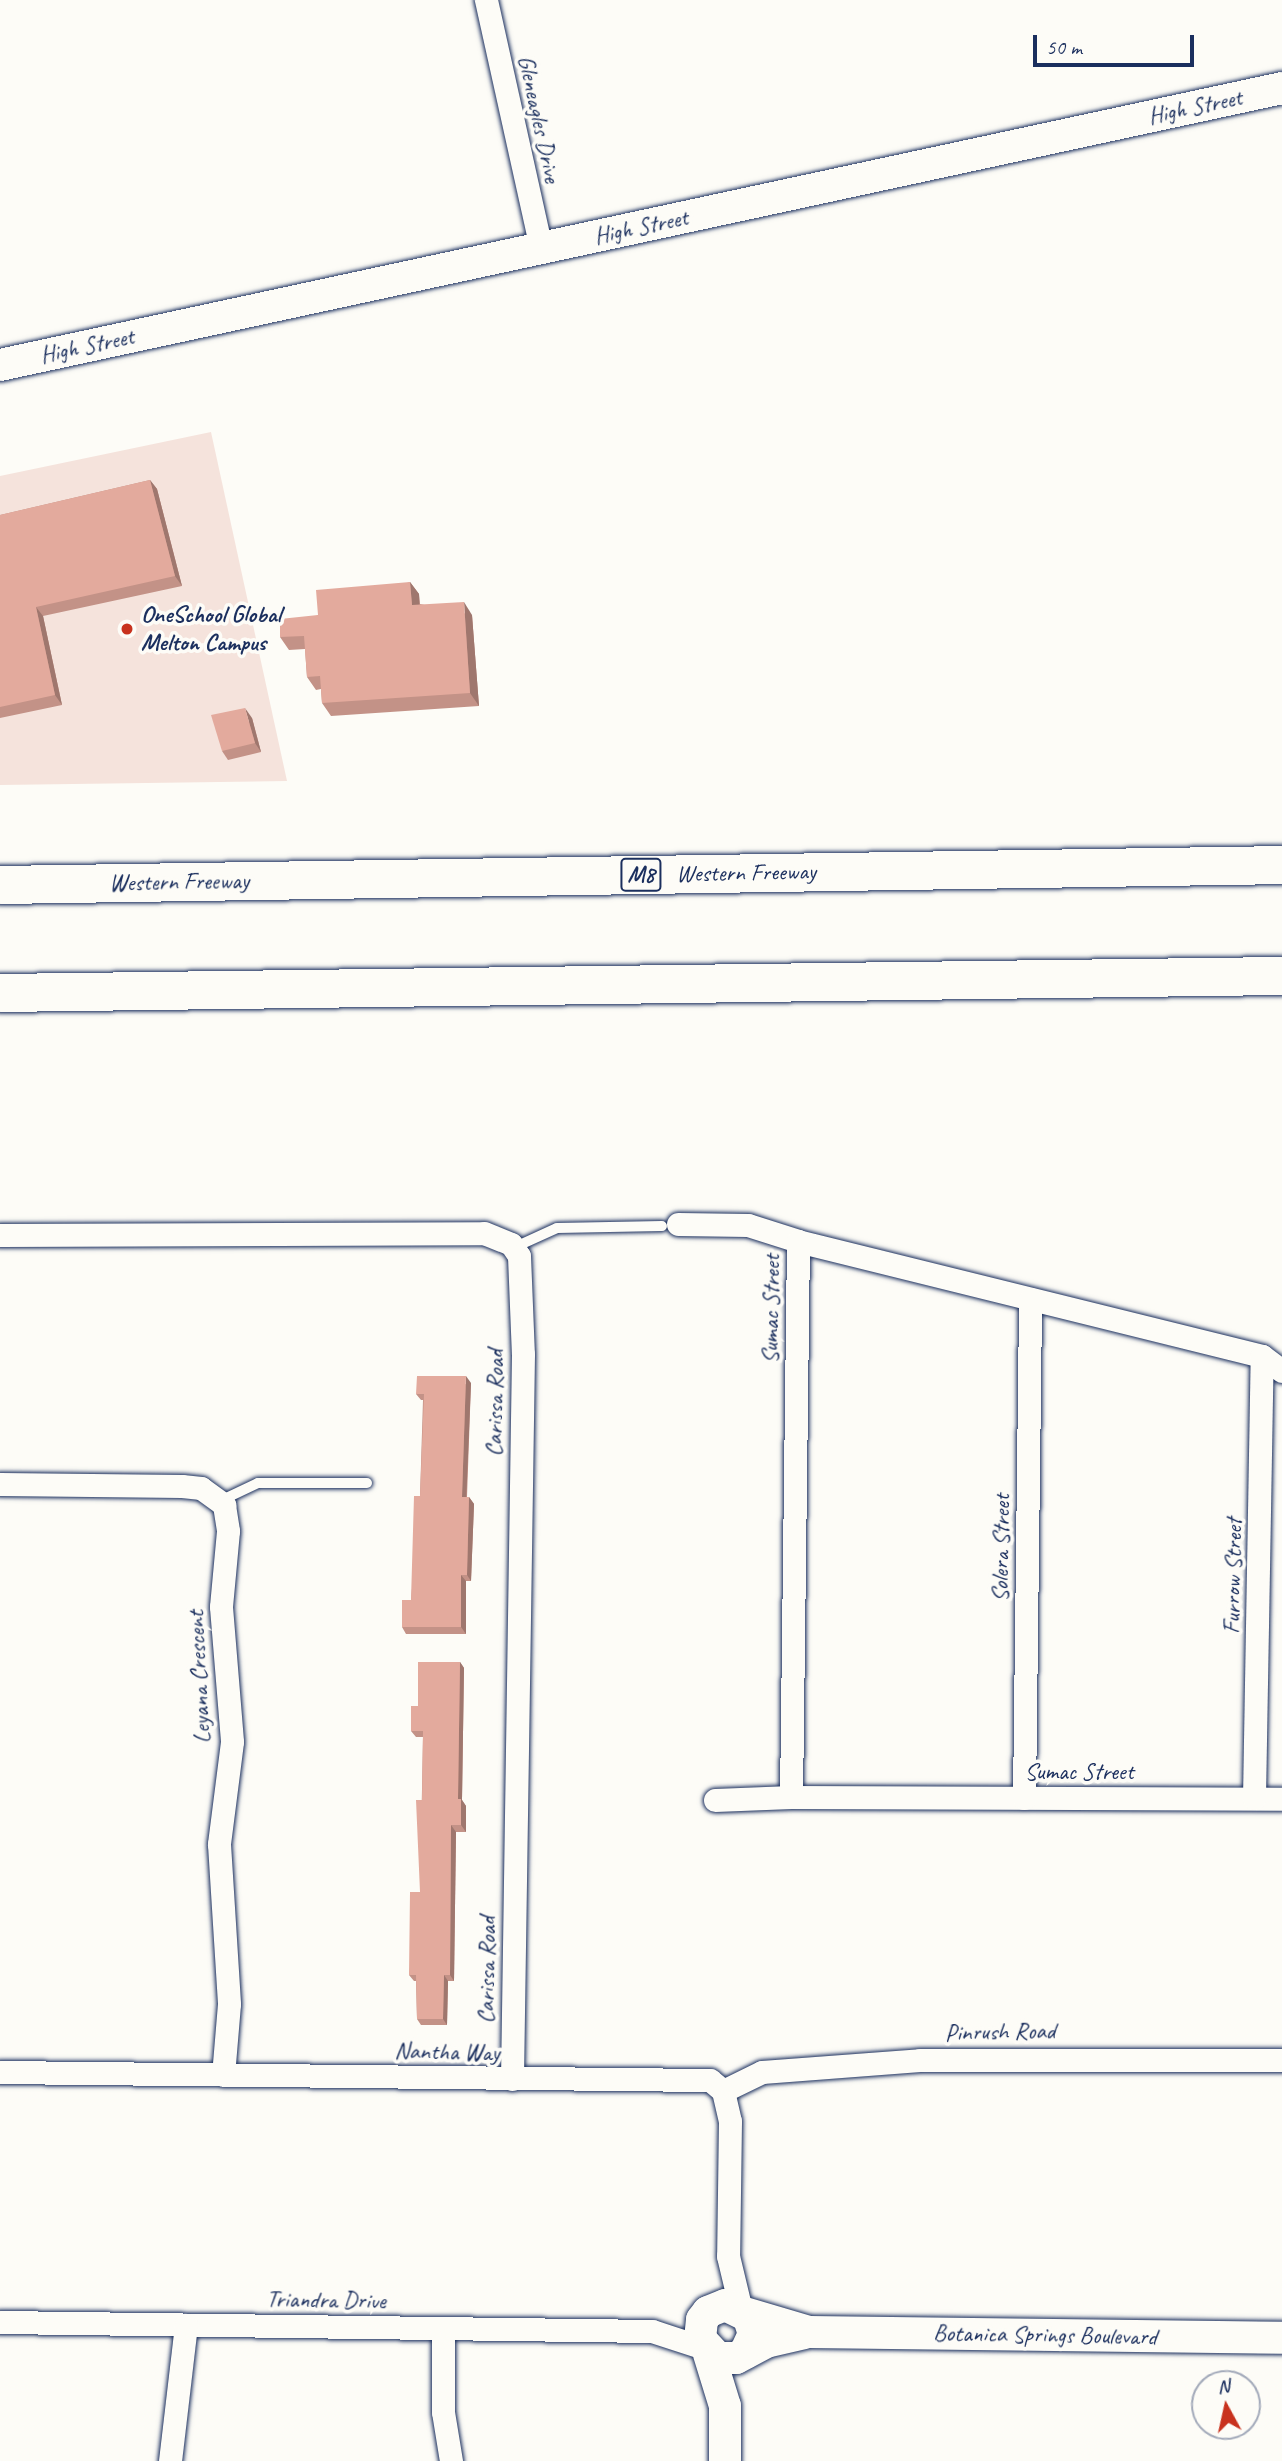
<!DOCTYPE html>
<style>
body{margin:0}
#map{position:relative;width:1282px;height:2461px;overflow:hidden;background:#fdfcf7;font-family:Caveat,sans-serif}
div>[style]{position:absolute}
.built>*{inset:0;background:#f5e3dc}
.roads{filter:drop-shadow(0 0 2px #1b2f5e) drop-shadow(0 0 2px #1b2f5e)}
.lane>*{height:10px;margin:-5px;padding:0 5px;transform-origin:5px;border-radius:5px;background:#fdfcf7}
.street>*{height:23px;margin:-11.5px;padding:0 11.5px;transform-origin:11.5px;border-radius:11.5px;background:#fdfcf7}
.secondary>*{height:32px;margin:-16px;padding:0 16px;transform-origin:16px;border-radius:16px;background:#fdfcf7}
.highway>*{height:38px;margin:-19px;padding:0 19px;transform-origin:19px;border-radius:19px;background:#fdfcf7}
.wall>*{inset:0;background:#c39287}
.shaded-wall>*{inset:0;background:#9f776e}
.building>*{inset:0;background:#e3aa9d}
.dots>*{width:19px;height:19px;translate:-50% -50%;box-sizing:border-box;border:4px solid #fdfcf7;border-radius:50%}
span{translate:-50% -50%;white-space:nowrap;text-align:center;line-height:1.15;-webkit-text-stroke:7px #fdfcf7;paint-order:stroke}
.shield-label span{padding:2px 5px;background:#fdfcf7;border:2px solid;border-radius:5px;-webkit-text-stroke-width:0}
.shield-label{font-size:23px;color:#1b2f5e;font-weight:700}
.street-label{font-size:24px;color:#1b2f5e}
.poi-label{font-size:24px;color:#1b2f5e;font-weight:700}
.left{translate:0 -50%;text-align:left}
.north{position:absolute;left:1191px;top:2370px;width:70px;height:70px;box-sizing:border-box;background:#fdfcf7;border:2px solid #a3aaba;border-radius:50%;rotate:352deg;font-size:19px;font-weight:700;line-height:28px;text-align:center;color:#1b2f5e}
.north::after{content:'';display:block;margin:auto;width:24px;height:32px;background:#c8321e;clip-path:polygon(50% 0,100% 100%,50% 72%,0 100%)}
.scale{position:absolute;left:1033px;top:35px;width:161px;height:32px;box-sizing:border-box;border:4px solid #1b2f5e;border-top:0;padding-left:9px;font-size:21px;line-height:24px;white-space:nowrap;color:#1b2f5e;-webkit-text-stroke:5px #fdfcf7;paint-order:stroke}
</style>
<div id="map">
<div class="built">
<i style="clip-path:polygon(211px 432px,287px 781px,0 785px,0 476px)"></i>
</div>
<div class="roads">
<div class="lane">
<i style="left:513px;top:1248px;width:48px;rotate:-24.4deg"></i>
<i style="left:557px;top:1228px;width:105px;rotate:-1.1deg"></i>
<i style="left:220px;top:1501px;width:42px;rotate:-25.3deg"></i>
<i style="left:258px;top:1483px;width:109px"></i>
</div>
<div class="street">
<i style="left:486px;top:0;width:255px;rotate:77.5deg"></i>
<i style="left:678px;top:1224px;width:70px;rotate:0.8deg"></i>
<i style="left:748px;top:1225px;width:52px;rotate:17.7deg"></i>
<i style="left:0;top:1235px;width:484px;rotate:-0.2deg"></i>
<i style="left:484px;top:1233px;width:29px;rotate:22deg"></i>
<i style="left:511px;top:1244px;width:14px;rotate:56deg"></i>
<i style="left:519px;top:1256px;width:98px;rotate:87.7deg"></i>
<i style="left:523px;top:1354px;width:725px;rotate:90.87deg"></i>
<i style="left:1282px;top:1371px;width:25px;rotate:-143deg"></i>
<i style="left:1262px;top:1356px;width:478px;rotate:-166.1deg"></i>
<i style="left:798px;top:1241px;width:556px;rotate:90.72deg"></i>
<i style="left:791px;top:1797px;width:491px;rotate:0.2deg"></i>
<i style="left:0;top:1484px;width:182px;rotate:0.6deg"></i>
<i style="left:182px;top:1486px;width:19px;rotate:6deg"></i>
<i style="left:201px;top:1488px;width:29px;rotate:36deg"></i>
<i style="left:224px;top:1505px;width:26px;rotate:81deg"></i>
<i style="left:228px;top:1531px;width:76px;rotate:95.3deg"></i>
<i style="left:221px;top:1607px;width:135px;rotate:85.3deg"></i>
<i style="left:232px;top:1742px;width:103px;rotate:97.3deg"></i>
<i style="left:219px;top:1844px;width:160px;rotate:86.4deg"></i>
<i style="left:229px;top:2004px;width:71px;rotate:94.8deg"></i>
<i style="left:1024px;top:1798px;width:499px;rotate:-89.3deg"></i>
<i style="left:1254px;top:1798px;width:442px;rotate:-89deg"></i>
<i style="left:715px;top:1800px;width:76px;rotate:-2.3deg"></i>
<i style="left:0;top:2072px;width:710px;rotate:0.65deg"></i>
<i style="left:710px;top:2080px;width:17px;rotate:40deg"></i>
<i style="left:723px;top:2091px;width:31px;rotate:77deg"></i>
<i style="left:730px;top:2121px;width:135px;rotate:90.8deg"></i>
<i style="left:728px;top:2256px;width:56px;rotate:76.5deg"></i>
<i style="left:723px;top:2091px;width:43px;rotate:-26deg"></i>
<i style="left:762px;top:2072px;width:158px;rotate:-4.3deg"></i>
<i style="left:920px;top:2060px;width:362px"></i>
<i style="left:0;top:2322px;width:652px;rotate:0.79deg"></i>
<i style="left:652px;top:2331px;width:55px;rotate:18.1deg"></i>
<i style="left:443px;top:2328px;width:84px;rotate:90deg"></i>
<i style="left:443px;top:2412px;width:50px;rotate:80.7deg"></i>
<i style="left:170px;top:2461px;width:137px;rotate:-83.3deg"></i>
</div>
<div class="secondary">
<i style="left:0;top:365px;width:1312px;rotate:-12.19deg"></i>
<i style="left:745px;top:2313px;width:67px;rotate:16.5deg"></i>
<i style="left:809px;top:2332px;width:473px;rotate:0.7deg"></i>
<i style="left:745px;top:2353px;width:21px;rotate:-65deg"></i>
<i style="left:754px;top:2334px;width:19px;rotate:-108deg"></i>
<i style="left:748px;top:2316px;width:25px;rotate:-154deg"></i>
<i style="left:725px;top:2305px;width:18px;rotate:158deg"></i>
<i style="left:708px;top:2312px;width:10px;rotate:127deg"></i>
<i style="left:702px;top:2320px;width:19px;rotate:96deg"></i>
<i style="left:700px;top:2339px;width:26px;rotate:47deg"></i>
<i style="left:718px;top:2358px;width:18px"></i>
<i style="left:736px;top:2358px;width:34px;rotate:-28deg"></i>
<i style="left:766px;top:2342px;width:39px;rotate:-13deg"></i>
<i style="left:709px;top:2354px;width:54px;rotate:72.9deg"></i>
<i style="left:725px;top:2406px;width:55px;rotate:90deg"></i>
</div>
<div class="highway">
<i style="left:0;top:885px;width:1282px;rotate:-0.89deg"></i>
<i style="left:0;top:993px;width:1282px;rotate:-0.76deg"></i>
</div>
</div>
<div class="wall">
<i style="clip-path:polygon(150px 480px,157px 489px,182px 586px,43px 616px,62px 705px,0 718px,0 515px)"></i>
<i style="clip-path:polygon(410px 582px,419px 594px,420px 604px,472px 615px,479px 706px,331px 716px,322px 703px,321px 689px,316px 690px,307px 677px,305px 649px,289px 650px,280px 637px,318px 615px)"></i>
<i style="clip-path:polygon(252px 718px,261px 752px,228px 760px,222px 751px)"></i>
<i style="clip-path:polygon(471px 1383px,467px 1497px,469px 1497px,474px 1504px,471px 1581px,466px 1581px,466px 1634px,406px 1634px,402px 1627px,411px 1600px,420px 1496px,423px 1400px,421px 1400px,416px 1394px)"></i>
<i style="clip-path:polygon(460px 1662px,464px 1668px,462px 1800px,466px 1806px,466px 1832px,456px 1832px,454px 1981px,448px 1981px,447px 2025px,421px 2025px,417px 2019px,416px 1981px,414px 1981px,409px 1975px,420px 1892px,423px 1737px,416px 1737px,411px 1731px,418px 1706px)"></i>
</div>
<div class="shaded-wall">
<i style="clip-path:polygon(150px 480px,157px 489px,182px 586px,175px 576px)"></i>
<i style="clip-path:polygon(410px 582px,419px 594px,420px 617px,412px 605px)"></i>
<i style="clip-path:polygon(464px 602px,472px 615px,479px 706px,470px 693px)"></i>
<i style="clip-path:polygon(36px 607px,43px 616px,62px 705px,55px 695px)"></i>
<i style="clip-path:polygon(245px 708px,252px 718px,261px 752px,255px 743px)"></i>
<i style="clip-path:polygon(466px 1376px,471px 1383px,466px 1504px,462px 1497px)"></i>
<i style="clip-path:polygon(469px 1497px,474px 1504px,471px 1581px,467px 1575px)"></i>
<i style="clip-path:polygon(461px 1575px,466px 1581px,466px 1634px,461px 1627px)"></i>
<i style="clip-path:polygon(460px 1662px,464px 1668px,462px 1800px,466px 1806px,466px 1832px,461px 1825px,458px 1799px)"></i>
<i style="clip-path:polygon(451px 1825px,456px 1832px,454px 1981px,450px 1975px)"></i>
<i style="clip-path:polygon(444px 1975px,448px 1981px,447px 2025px,443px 2019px)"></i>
</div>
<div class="building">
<i style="clip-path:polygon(150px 480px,175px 576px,36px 607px,55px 695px,0 707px,0 515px)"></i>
<i style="clip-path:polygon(410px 582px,412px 605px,464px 602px,470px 693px,322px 703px,320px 676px,307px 677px,304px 636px,280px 637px,280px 619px,318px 615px,316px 590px)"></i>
<i style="clip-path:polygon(245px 708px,255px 743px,222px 751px,211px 715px)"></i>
<i style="clip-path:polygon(417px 1376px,466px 1376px,462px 1497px,469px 1497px,467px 1575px,461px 1575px,461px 1627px,402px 1627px,402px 1600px,411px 1600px,414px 1496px,420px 1496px,424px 1394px,416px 1394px)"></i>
<i style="clip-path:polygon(418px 1662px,460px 1662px,458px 1799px,461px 1799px,461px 1825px,451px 1825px,450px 1975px,444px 1975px,443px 2019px,417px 2019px,416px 1975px,409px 1975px,410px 1892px,420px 1892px,416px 1800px,422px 1800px,423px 1731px,411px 1731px,411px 1706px,418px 1706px)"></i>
</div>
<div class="dots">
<i style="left:127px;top:629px;background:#c8321e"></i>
</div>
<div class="shield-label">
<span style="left:641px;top:875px">M8</span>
</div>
<div class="street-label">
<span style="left:1195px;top:107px;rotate:-12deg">High Street</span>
<span style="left:539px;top:119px;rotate:78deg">Gleneagles Drive</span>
<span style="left:641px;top:227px;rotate:-12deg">High Street</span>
<span style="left:87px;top:346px;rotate:-12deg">High Street</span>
<span style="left:746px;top:873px;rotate:-1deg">Western Freeway</span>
<span style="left:179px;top:882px;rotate:-1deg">Western Freeway</span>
<span style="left:771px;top:1309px;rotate:-89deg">Sumac Street</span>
<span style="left:495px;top:1403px;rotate:-89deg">Carissa Road</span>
<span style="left:1001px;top:1548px;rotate:-89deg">Solera Street</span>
<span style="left:1233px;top:1576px;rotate:-89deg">Furrow Street</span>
<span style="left:199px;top:1677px;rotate:-93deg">Leyana Crescent</span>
<span style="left:1079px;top:1772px">Sumac Street</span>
<span style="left:487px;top:1970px;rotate:-89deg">Carissa Road</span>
<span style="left:1000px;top:2032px;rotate:-1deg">Pinrush Road</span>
<span style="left:447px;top:2052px;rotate:1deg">Nantha Way</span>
<span style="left:326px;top:2300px;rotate:1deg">Triandra Drive</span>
<span style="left:1045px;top:2335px;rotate:1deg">Botanica Springs Boulevard</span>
</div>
<div class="poi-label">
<span class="left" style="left:141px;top:629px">OneSchool Global<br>Melton Campus</span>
</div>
<div class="north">N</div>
<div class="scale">50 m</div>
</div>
